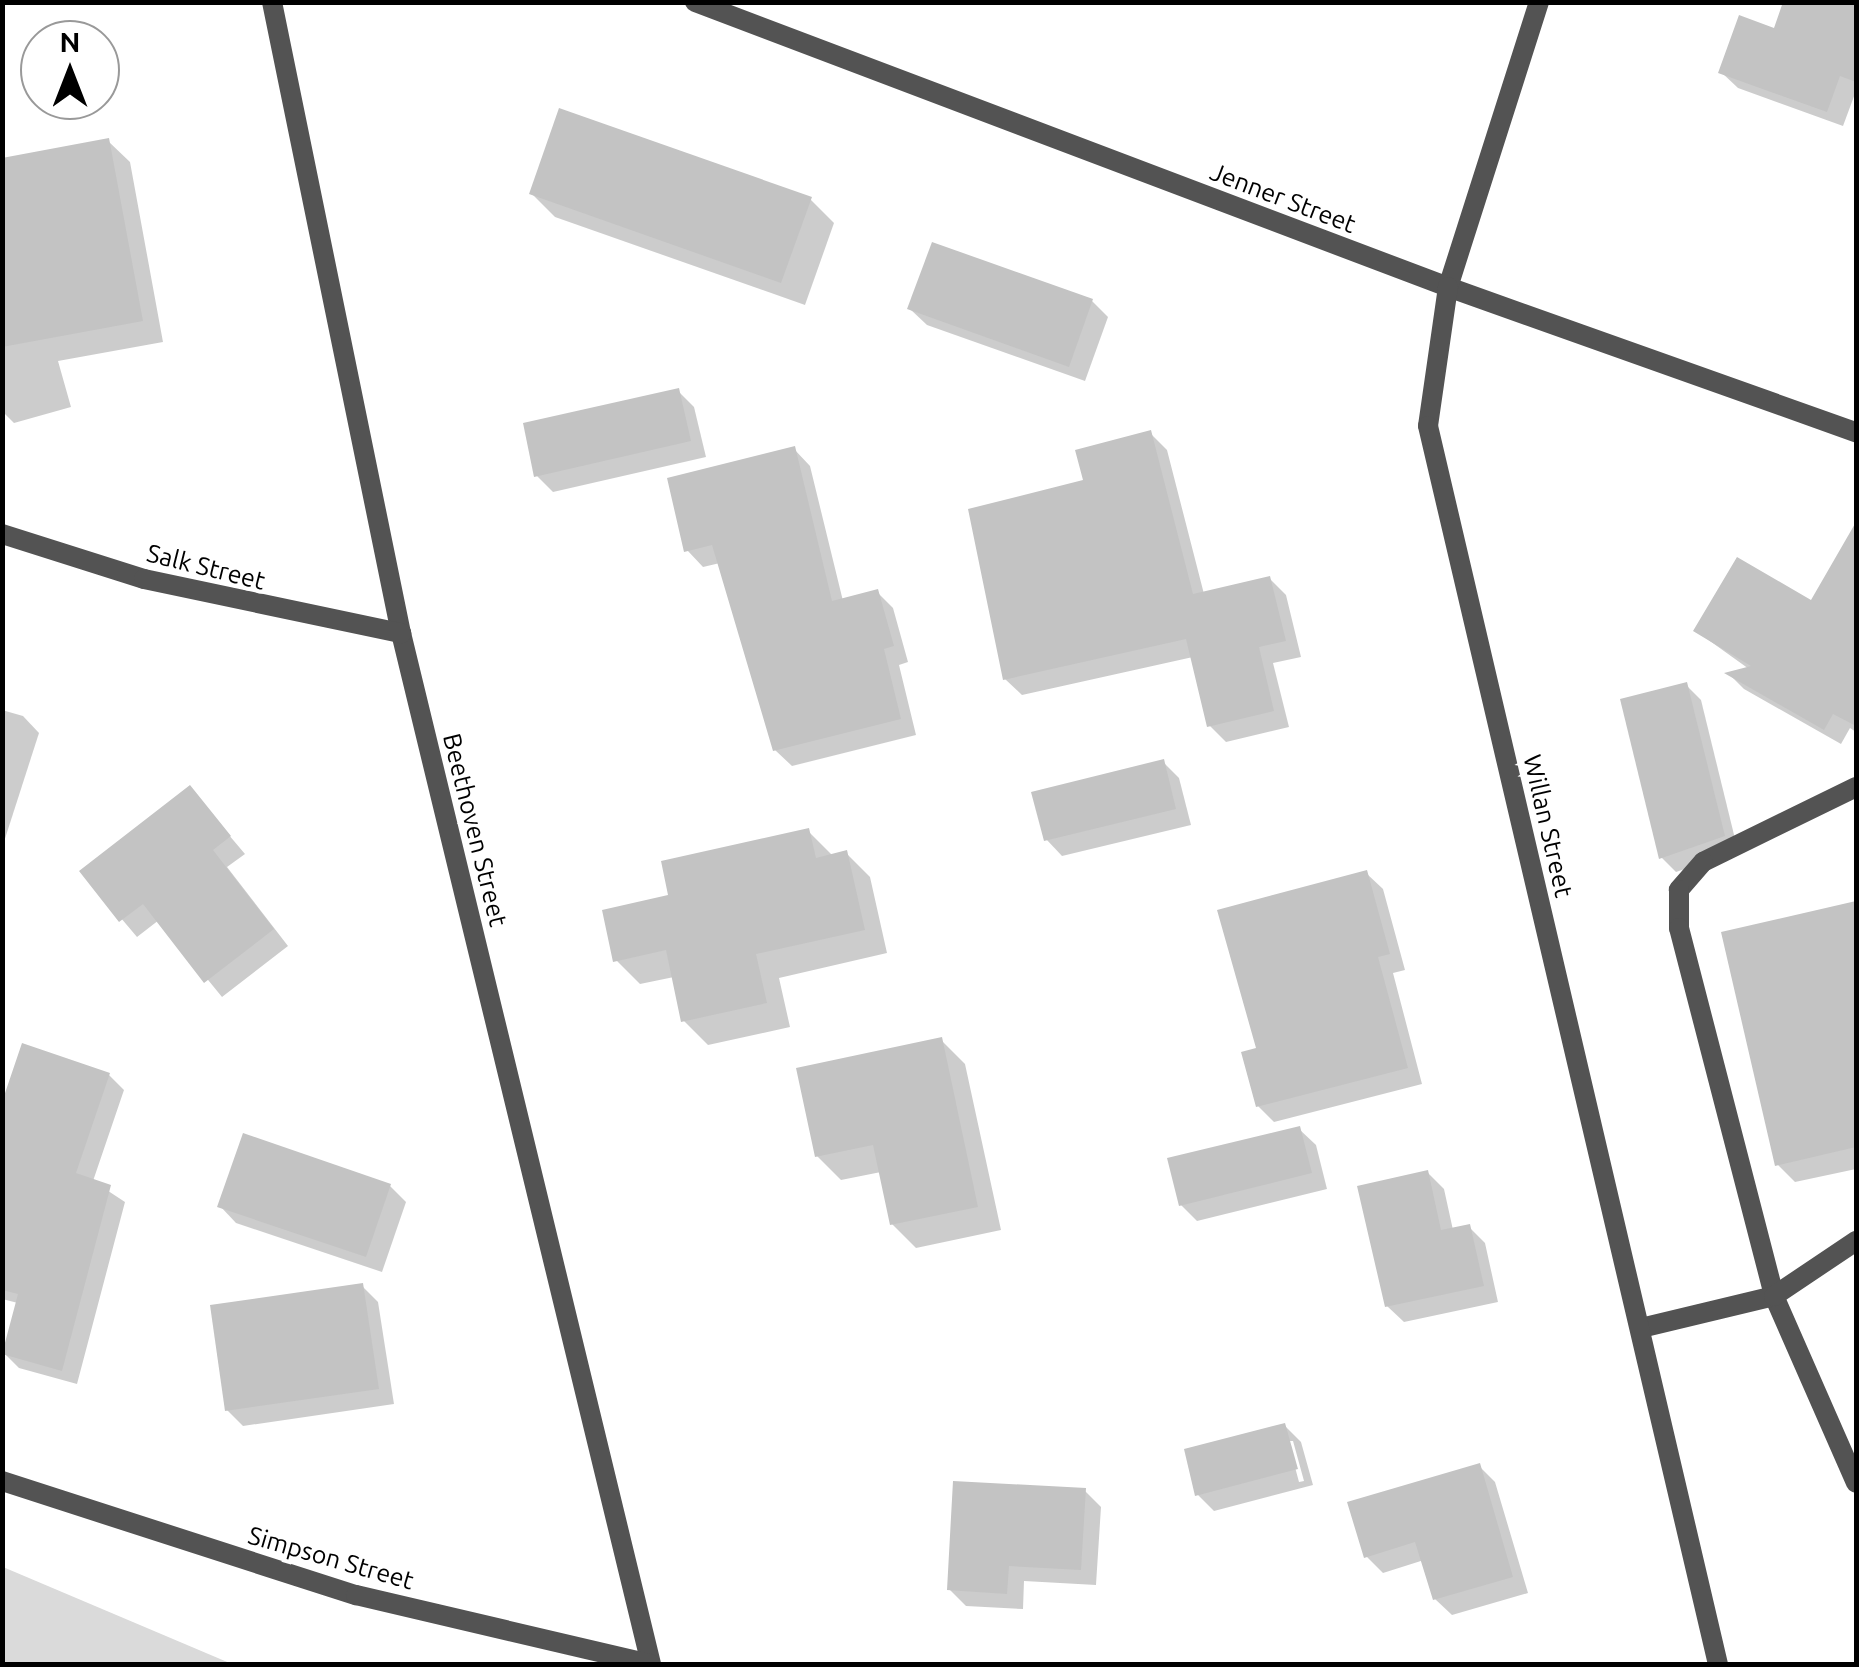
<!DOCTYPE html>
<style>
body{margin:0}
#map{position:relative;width:1859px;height:1667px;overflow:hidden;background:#fff;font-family:Ubuntu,sans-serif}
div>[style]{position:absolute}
.green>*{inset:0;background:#dadada}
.shadow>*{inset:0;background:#0003}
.building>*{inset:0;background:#c3c3c3}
.lane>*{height:20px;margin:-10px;padding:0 10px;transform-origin:10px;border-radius:10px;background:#535353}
.street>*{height:20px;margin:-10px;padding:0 10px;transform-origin:10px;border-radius:10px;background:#535353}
span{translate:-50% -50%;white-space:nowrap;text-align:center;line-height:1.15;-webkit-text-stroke:8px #fff;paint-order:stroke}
.street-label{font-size:25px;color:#000}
.frame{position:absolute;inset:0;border:5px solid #000;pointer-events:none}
.north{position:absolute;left:20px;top:20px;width:100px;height:100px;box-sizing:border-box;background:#fff;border:2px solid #999;border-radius:50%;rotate:0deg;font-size:28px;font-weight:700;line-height:40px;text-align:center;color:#000}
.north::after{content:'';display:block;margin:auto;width:35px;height:45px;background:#000;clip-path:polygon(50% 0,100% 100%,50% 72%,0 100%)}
</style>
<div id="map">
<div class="green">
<i style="clip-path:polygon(3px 1567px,232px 1664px,3px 1664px)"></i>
</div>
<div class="shadow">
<i style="clip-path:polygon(1786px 2px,1856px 2px,1856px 91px,1843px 126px,1738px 88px,1721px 72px,1775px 31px)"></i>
<i style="clip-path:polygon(108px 141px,130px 162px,163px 342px,58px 361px,71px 407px,14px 423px,2px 411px,2px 161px)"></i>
<i style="clip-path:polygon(531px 193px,810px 199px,834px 223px,805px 305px,555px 217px)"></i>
<i style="clip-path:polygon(1092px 301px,1108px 317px,1085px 381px,927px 325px,910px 309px)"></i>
<i style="clip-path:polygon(678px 391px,694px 407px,706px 457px,553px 492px,537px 476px)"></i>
<i style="clip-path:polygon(1150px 433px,1167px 450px,1204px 594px,1270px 579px,1286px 595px,1301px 657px,1273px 663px,1289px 727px,1226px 742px,1210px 726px,1193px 657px,1022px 695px,1005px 679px,1086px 482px)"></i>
<i style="clip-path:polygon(794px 449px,810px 466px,843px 601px,877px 592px,893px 608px,908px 662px,899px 665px,916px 735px,792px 766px,775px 750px,720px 563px,703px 567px,687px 550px)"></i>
<i style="clip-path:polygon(1825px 582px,1856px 600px,1856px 732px,1850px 728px,1841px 744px,1744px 689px,1729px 674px,1749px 669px,1696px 631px,1812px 603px)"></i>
<i style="clip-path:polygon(1686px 685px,1701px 700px,1738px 851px,1676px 872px,1661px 857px)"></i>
<i style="clip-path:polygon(2px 710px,23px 716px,39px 733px,2px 848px)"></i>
<i style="clip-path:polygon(1163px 762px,1179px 778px,1191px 825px,1062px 856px,1046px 839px)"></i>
<i style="clip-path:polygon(190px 789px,245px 854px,227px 867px,288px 946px,222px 997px,159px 920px,137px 937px,82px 872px)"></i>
<i style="clip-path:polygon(808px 831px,833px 856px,846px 853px,870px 877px,887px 953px,779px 978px,790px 1027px,708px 1045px,684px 1021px,674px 977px,640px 984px,616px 960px,671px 897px)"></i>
<i style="clip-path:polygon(1366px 873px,1383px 889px,1405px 970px,1393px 973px,1422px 1084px,1274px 1122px,1258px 1106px,1259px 1050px)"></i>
<i style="clip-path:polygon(1856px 903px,1856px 1169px,1795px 1182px,1777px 1164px,1724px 934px)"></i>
<i style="clip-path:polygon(941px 1040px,965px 1064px,1001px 1230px,916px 1248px,892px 1224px,881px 1172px,841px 1180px,817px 1156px)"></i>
<i style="clip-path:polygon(109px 1075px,124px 1090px,93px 1181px,125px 1202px,77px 1384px,19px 1368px,4px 1353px,18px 1303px,2px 1299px,2px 1109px)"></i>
<i style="clip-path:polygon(1299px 1129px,1316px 1145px,1327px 1189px,1197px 1221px,1181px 1205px)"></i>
<i style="clip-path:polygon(1428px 1173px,1444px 1189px,1453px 1230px,1469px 1227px,1485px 1243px,1498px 1302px,1404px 1322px,1387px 1306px)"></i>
<i style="clip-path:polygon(390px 1186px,406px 1202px,382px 1272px,236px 1223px,220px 1206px)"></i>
<i style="clip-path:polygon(362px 1286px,378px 1302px,394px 1404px,243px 1426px,227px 1410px)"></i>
<i style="clip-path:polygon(evenodd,1284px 1425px,1301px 1442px,1313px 1485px,1214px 1511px,1198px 1495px,1284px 1425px,1288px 1441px,1293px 1441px,1304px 1481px,1299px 1482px,1288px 1441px)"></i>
<i style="clip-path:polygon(1479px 1466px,1495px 1482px,1528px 1593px,1452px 1615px,1435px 1599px,1424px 1560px,1383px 1573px,1366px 1556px)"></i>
<i style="clip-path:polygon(1085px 1491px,1101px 1507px,1096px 1585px,1024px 1581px,1023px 1609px,966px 1606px,949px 1589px)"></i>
</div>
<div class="building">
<i style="clip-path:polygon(1783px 2px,1856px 2px,1856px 82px,1840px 76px,1827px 112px,1718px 73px,1739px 15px,1774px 28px)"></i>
<i style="clip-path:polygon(559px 108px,812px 197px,781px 283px,529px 194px)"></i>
<i style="clip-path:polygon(109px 138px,143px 321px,2px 347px,2px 158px)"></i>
<i style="clip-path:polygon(932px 242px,1093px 299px,1069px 367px,907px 309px)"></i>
<i style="clip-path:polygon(679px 388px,691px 441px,534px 477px,523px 423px)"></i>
<i style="clip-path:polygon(1151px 430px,1193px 594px,1270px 576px,1286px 641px,1259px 647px,1274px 711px,1207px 727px,1186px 639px,1003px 680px,968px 509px,1083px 480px,1075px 450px)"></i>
<i style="clip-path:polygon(795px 446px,832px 601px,878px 589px,894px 646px,884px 649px,901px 719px,773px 751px,712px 545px,684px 552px,667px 478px)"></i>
<i style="clip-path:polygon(1856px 522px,1856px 726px,1833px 714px,1824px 730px,1724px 673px,1751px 666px,1693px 631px,1737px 557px,1811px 600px)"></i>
<i style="clip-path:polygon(1687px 682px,1725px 836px,1659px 859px,1620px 699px)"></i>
<i style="clip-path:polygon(1164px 759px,1176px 809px,1044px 841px,1031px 792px)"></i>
<i style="clip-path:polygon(190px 785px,231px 836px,213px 850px,274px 929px,204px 983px,143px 904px,119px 922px,79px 871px)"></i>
<i style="clip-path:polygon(809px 828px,816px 858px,847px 850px,865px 930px,756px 954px,767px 1003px,681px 1022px,666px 950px,613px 962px,602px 910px,668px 895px,661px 861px)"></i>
<i style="clip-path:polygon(1367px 870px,1390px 954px,1378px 957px,1408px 1068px,1256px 1107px,1241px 1052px,1256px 1048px,1217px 910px)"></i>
<i style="clip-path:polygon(1856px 901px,1856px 1147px,1775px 1166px,1721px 932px)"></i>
<i style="clip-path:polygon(942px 1037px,978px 1207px,890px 1225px,873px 1145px,815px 1157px,796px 1068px)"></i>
<i style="clip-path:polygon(22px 1043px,110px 1073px,76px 1173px,111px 1185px,62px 1371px,2px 1354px,18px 1294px,2px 1290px,2px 1102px)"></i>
<i style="clip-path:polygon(1300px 1126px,1312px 1173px,1179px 1206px,1167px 1158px)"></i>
<i style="clip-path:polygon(243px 1133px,391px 1184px,366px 1257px,217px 1207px)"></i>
<i style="clip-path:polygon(1428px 1170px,1441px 1230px,1470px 1224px,1484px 1286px,1385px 1307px,1357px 1186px)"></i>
<i style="clip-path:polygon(363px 1283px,379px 1389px,225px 1411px,210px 1305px)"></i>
<i style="clip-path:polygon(1285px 1423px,1298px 1469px,1195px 1496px,1184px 1449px)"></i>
<i style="clip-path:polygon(1480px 1463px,1513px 1577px,1433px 1600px,1415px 1542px,1364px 1558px,1347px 1502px)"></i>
<i style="clip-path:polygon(953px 1481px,1086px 1488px,1081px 1570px,1009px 1566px,1007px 1594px,947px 1590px)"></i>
</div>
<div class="lane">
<i style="left:1856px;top:787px;width:170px;rotate:153.9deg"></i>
<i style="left:1703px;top:862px;width:37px;rotate:131deg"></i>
<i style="left:1679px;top:890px;width:38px;rotate:90deg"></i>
<i style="left:1679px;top:928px;width:380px;rotate:75.5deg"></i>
<i style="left:1774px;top:1296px;width:204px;rotate:66.3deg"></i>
<i style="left:1641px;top:1328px;width:137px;rotate:-13.5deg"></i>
<i style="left:1774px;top:1296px;width:99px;rotate:-33.9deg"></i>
</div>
<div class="street">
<i style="left:272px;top:2px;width:644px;rotate:78.45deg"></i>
<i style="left:401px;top:633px;width:1061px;rotate:76.37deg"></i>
<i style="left:695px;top:2px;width:805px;rotate:20.73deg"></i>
<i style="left:1448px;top:287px;width:433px;rotate:19.6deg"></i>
<i style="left:1539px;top:2px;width:299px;rotate:107.7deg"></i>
<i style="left:1448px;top:287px;width:140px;rotate:98.2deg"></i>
<i style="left:1428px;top:426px;width:1272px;rotate:76.82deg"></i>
<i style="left:2px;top:534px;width:149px;rotate:17.6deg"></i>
<i style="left:144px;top:579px;width:263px;rotate:11.9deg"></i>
<i style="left:2px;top:1481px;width:372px;rotate:17.9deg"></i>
<i style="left:356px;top:1595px;width:302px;rotate:13.2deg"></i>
</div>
<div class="street-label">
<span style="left:1283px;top:198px;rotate:21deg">Jenner Street</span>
<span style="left:206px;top:567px;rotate:14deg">Salk Street</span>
<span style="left:1548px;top:826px;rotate:77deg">Willan Street</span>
<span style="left:475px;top:830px;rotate:76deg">Beethoven Street</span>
<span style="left:331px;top:1558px;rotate:16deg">Simpson Street</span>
</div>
<div class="frame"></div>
<div class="north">N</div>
</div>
